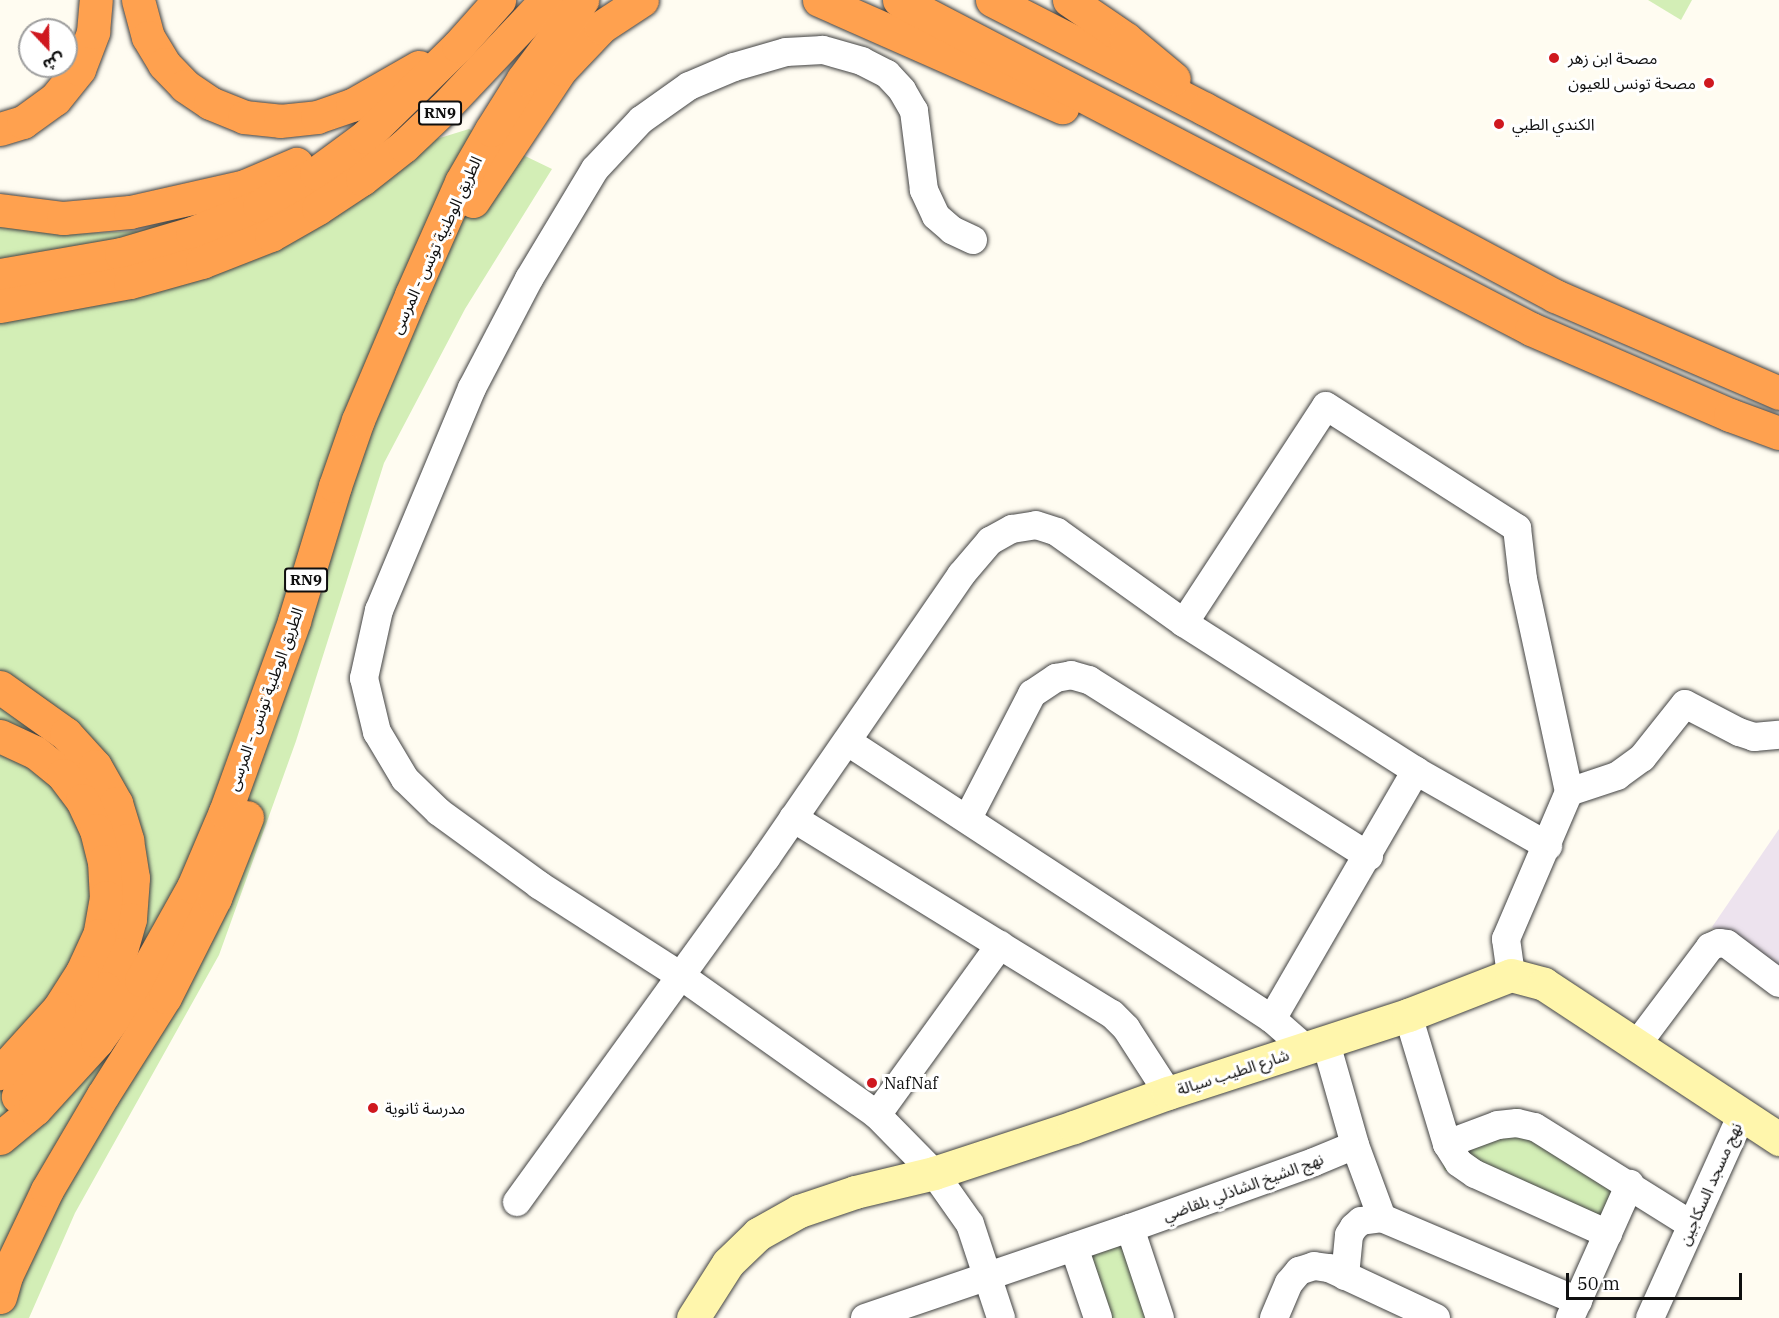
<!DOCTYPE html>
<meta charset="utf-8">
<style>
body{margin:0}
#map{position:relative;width:1779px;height:1318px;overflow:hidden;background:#fffcf1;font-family:"IBM Plex Serif","Noto Sans Arabic",serif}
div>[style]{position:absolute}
.industrial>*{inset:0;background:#ede3ee}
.green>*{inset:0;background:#d3eeb6}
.roads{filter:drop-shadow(0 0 2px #424242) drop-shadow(0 0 2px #424242)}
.street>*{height:28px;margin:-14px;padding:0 14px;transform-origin:14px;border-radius:14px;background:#fff}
.secondary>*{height:33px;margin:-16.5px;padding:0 16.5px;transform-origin:16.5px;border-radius:16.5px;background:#fff6ac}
.highway>*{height:33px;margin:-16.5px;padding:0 16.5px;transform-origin:16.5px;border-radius:16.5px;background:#ffa14f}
.dots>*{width:16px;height:16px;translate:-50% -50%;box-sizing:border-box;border:3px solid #fff;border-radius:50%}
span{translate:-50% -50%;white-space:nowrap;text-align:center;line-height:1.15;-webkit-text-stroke:6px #fff;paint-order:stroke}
.shield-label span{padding:2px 4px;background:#fff;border:2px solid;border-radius:4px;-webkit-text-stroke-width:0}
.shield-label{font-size:15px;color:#0f0f0f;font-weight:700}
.poi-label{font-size:16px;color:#0f0f0f}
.left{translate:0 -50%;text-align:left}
.right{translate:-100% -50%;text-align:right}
.street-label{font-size:16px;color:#0f0f0f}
.north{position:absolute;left:18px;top:18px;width:60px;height:60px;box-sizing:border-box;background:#fff;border:2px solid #9f9f9f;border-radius:50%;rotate:158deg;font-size:16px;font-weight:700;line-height:24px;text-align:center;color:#0f0f0f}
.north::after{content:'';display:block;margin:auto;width:21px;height:27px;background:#cf181f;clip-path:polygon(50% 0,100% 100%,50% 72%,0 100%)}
.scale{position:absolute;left:1566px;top:1273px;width:176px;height:27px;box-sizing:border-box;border:3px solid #0f0f0f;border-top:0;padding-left:8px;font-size:18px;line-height:21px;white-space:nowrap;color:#0f0f0f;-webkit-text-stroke:4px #fff;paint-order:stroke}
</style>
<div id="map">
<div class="industrial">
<i style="clip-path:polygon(1779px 829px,1779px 974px,1712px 927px)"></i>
</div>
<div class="green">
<i style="clip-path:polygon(1648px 0,1692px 0,1681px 20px)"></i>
<i style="clip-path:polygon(469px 129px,552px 169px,465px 309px,384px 463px,296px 741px,219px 955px,75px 1213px,29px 1318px,0 1318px,0 224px,70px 234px,138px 231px)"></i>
<i style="clip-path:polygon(1517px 1108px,1637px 1180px,1612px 1241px,1444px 1170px,1438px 1140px)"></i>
<i style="clip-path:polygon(1132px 1220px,1166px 1318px,1090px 1318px,1065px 1243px)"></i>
</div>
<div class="roads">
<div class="street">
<i style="left:973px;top:240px;width:23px;rotate:-155deg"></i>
<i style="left:952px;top:230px;width:21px;rotate:-139deg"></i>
<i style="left:936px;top:216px;width:29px;rotate:-115deg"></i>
<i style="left:924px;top:190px;width:80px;rotate:-97.2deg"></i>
<i style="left:914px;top:111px;width:24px;rotate:-120deg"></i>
<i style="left:902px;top:90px;width:22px;rotate:-133deg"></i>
<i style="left:887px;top:74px;width:28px;rotate:-153deg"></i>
<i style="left:862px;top:61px;width:41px;rotate:-164.2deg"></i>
<i style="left:823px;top:50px;width:37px;rotate:177deg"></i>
<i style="left:786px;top:52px;width:54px;rotate:163.9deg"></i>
<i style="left:734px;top:67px;width:49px;rotate:157.1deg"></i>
<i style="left:689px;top:86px;width:59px;rotate:144.7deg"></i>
<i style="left:641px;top:120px;width:67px;rotate:133.2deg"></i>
<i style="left:595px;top:169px;width:128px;rotate:121deg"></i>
<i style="left:529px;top:279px;width:123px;rotate:117.6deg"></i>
<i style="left:472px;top:388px;width:241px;rotate:112.7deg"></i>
<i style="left:379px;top:610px;width:70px;rotate:102.4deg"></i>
<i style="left:364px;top:678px;width:56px;rotate:76.5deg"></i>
<i style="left:377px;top:732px;width:55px;rotate:59.2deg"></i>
<i style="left:405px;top:779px;width:47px;rotate:44.1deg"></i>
<i style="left:439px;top:812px;width:124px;rotate:36.1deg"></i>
<i style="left:539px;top:885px;width:169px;rotate:32.7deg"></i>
<i style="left:681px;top:976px;width:240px;rotate:35.3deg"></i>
<i style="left:877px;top:1115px;width:81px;rotate:45.5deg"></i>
<i style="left:934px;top:1173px;width:62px;rotate:54.8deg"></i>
<i style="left:970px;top:1224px;width:99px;rotate:71.7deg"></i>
<i style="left:1184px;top:623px;width:259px;rotate:-56.8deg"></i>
<i style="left:1326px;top:406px;width:227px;rotate:32.6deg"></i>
<i style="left:1517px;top:528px;width:51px;rotate:83.3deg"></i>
<i style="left:1523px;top:579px;width:218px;rotate:77.8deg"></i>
<i style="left:1569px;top:792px;width:160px;rotate:113.2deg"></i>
<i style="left:1506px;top:939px;width:36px;rotate:82deg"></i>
<i style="left:848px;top:742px;width:506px;rotate:33.16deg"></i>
<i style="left:1272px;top:1019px;width:44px;rotate:41.3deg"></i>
<i style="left:1569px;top:792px;width:51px;rotate:-18.4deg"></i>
<i style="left:1617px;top:776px;width:31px;rotate:-36deg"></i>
<i style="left:1642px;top:758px;width:69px;rotate:-51.5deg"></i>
<i style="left:1685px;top:704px;width:61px;rotate:27.4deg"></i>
<i style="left:1739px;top:732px;width:16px;rotate:18deg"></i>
<i style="left:1754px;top:737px;width:25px;rotate:-5deg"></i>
<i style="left:793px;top:818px;width:374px;rotate:31.6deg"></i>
<i style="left:1112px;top:1014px;width:20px;rotate:45deg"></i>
<i style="left:1126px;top:1028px;width:77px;rotate:57.1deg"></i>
<i style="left:968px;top:818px;width:140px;rotate:-62.7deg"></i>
<i style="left:1032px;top:694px;width:29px;rotate:-34deg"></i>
<i style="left:1056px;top:678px;width:15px;rotate:-11deg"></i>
<i style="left:1071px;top:675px;width:19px;rotate:16deg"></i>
<i style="left:1089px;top:680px;width:331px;rotate:32.2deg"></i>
<i style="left:1408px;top:1015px;width:135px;rotate:73.2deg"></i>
<i style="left:1447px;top:1144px;width:22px;rotate:58deg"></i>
<i style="left:1459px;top:1163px;width:19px;rotate:35deg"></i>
<i style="left:1475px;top:1174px;width:146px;rotate:24.3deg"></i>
<i style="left:1272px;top:1019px;width:287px;rotate:-59.9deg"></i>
<i style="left:1326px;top:1043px;width:106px;rotate:74.1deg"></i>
<i style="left:1355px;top:1145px;width:78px;rotate:69.7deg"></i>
<i style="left:1638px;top:1043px;width:120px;rotate:-53.1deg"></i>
<i style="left:1710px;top:947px;width:10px;rotate:-24deg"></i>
<i style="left:1719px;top:943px;width:8px;rotate:7deg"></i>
<i style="left:1727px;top:944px;width:65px;rotate:36.9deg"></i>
<i style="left:877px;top:1115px;width:210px;rotate:-54.1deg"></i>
<i style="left:1447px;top:1144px;width:54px;rotate:-20.4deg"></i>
<i style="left:1498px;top:1125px;width:19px;rotate:-6deg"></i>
<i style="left:1517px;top:1123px;width:18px;rotate:13deg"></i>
<i style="left:1535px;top:1127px;width:185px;rotate:32deg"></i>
<i style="left:517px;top:1202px;width:425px;rotate:-54.1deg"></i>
<i style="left:766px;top:858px;width:344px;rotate:-55.4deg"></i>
<i style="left:961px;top:575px;width:45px;rotate:-49.5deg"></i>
<i style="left:990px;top:541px;width:25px;rotate:-29deg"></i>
<i style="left:1012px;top:529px;width:24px;rotate:-9deg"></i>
<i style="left:1036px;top:525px;width:22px;rotate:18deg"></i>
<i style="left:1057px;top:532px;width:156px;rotate:35.6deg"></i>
<i style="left:1184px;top:623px;width:275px;rotate:32.5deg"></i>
<i style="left:1416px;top:771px;width:152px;rotate:29.6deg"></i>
<i style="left:1130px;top:1228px;width:95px;rotate:71.6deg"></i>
<i style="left:1074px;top:1247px;width:75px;rotate:71.3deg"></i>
<i style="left:1345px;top:1276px;width:41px;rotate:-84.4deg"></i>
<i style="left:1349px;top:1235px;width:9px;rotate:-58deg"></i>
<i style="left:1354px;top:1227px;width:9px;rotate:-41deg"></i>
<i style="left:1361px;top:1221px;width:21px;rotate:-8deg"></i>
<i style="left:1382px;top:1218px;width:213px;rotate:23deg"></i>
<i style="left:865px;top:1318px;width:280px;rotate:-18.8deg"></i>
<i style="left:1130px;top:1228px;width:195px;rotate:-19.7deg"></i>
<i style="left:1314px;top:1162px;width:44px;rotate:-22.5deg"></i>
<i style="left:1274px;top:1318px;width:38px;rotate:-67deg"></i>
<i style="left:1289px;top:1283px;width:16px;rotate:-50deg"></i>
<i style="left:1299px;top:1271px;width:16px;rotate:-18deg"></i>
<i style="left:1314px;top:1266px;width:15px;rotate:8deg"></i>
<i style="left:1329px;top:1268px;width:118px;rotate:25deg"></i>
<i style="left:1570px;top:1318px;width:147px;rotate:-65.9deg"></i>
<i style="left:1650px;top:1318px;width:222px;rotate:-65.7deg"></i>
</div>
<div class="secondary">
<i style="left:693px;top:1318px;width:65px;rotate:-57.5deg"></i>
<i style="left:728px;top:1263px;width:42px;rotate:-44deg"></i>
<i style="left:758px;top:1234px;width:47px;rotate:-29.3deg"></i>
<i style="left:799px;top:1211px;width:59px;rotate:-18.7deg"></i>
<i style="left:855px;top:1192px;width:81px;rotate:-13.5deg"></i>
<i style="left:934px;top:1173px;width:147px;rotate:-18.2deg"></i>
<i style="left:1074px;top:1127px;width:100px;rotate:-19.9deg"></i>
<i style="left:1168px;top:1093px;width:252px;rotate:-18deg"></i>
<i style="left:1408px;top:1015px;width:110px;rotate:-21.2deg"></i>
<i style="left:1511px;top:975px;width:34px;rotate:15deg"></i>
<i style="left:1544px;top:984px;width:282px;rotate:33.4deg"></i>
</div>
<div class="highway">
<i style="left:138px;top:0;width:38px;rotate:75deg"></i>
<i style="left:148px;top:37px;width:31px;rotate:59deg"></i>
<i style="left:164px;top:64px;width:30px;rotate:46deg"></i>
<i style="left:185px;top:86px;width:30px;rotate:34deg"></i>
<i style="left:210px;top:103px;width:37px;rotate:22deg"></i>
<i style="left:244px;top:117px;width:36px;rotate:6deg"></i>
<i style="left:280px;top:121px;width:37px;rotate:-6deg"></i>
<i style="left:317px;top:117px;width:37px;rotate:-19deg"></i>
<i style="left:352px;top:105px;width:77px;rotate:-29.6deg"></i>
<i style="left:819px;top:0;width:266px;rotate:23.8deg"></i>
<i style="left:899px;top:0;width:713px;rotate:27.5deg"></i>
<i style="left:1531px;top:329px;width:217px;rotate:23.4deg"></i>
<i style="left:1730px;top:415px;width:52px;rotate:20.2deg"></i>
<i style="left:992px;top:0;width:239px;rotate:27.1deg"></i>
<i style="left:1205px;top:109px;width:397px;rotate:28.1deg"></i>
<i style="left:1555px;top:296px;width:244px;rotate:23.4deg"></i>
<i style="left:1069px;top:0;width:69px;rotate:34.4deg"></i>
<i style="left:1126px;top:39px;width:62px;rotate:39.8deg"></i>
<i style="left:0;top:129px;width:24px;rotate:-17deg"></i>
<i style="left:23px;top:122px;width:39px;rotate:-36deg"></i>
<i style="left:55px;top:99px;width:38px;rotate:-51deg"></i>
<i style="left:79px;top:69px;width:40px;rotate:-69deg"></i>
<i style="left:93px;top:32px;width:32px;rotate:-85deg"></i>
<i style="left:473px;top:201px;width:159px;rotate:-56.3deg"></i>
<i style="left:561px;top:69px;width:58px;rotate:-46.4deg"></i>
<i style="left:601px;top:27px;width:49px;rotate:-33.4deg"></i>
<i style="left:0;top:210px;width:64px;rotate:7.2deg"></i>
<i style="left:63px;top:218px;width:67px;rotate:-5.1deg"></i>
<i style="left:130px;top:212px;width:118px;rotate:-12.7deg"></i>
<i style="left:245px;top:186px;width:56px;rotate:-23.3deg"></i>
<i style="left:0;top:275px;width:123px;rotate:-9.8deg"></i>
<i style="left:121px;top:254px;width:74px;rotate:-16.5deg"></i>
<i style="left:192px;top:233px;width:72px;rotate:-21.9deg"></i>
<i style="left:259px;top:206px;width:66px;rotate:-30.1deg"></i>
<i style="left:316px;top:173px;width:61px;rotate:-36.3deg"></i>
<i style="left:365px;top:137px;width:130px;rotate:-44.4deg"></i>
<i style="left:458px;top:46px;width:62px;rotate:-48.3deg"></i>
<i style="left:0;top:306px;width:132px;rotate:-10.5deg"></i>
<i style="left:130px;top:282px;width:75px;rotate:-15.5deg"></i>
<i style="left:202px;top:262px;width:74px;rotate:-21.4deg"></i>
<i style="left:271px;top:235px;width:54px;rotate:-29.9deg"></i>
<i style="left:318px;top:208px;width:53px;rotate:-33.4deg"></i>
<i style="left:362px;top:179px;width:53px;rotate:-38.2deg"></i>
<i style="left:404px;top:146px;width:54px;rotate:-43.5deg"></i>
<i style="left:443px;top:109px;width:150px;rotate:-46.6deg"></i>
<i style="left:0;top:687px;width:81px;rotate:35.5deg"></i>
<i style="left:66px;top:734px;width:43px;rotate:47.8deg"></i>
<i style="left:95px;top:766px;width:43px;rotate:60.4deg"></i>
<i style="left:116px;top:803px;width:39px;rotate:73deg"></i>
<i style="left:127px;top:840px;width:38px;rotate:81deg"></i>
<i style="left:133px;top:878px;width:41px;rotate:94.2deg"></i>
<i style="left:130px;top:919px;width:36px;rotate:106deg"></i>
<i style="left:120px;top:954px;width:38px;rotate:115deg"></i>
<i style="left:104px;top:988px;width:47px;rotate:125.4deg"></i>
<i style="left:77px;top:1026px;width:92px;rotate:130.1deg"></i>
<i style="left:0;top:736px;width:38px;rotate:25deg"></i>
<i style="left:35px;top:752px;width:36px;rotate:39deg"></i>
<i style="left:63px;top:775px;width:31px;rotate:53deg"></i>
<i style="left:82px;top:800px;width:33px;rotate:65deg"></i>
<i style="left:96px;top:830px;width:32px;rotate:76deg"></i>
<i style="left:104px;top:861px;width:36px;rotate:87deg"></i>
<i style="left:106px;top:897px;width:39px;rotate:100deg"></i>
<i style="left:99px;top:935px;width:41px;rotate:114.7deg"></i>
<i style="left:82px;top:972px;width:43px;rotate:122.6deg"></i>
<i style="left:59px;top:1008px;width:88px;rotate:132.2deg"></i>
<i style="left:0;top:1138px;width:45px;rotate:-39.6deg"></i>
<i style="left:35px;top:1109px;width:92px;rotate:-47.6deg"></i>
<i style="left:97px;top:1041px;width:75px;rotate:-54.2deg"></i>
<i style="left:141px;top:980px;width:107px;rotate:-60.8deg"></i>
<i style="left:193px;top:887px;width:82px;rotate:-66.9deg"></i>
<i style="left:225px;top:812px;width:203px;rotate:-70.1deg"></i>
<i style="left:294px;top:621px;width:141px;rotate:-73.1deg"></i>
<i style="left:335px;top:486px;width:70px;rotate:-70.8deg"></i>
<i style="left:358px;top:420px;width:136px;rotate:-67deg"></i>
<i style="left:411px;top:295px;width:124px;rotate:-66.1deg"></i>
<i style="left:461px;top:182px;width:60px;rotate:-60deg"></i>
<i style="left:491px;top:130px;width:60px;rotate:-57.9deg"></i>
<i style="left:523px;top:79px;width:99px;rotate:-53.2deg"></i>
<i style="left:0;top:1297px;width:22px;rotate:-74deg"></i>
<i style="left:6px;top:1276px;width:95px;rotate:-64.5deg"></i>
<i style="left:47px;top:1190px;width:110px;rotate:-59.5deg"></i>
<i style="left:103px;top:1095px;width:116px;rotate:-57.7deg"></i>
<i style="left:165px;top:997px;width:111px;rotate:-63.2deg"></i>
<i style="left:215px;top:898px;width:87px;rotate:-68.4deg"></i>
</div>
</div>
<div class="dots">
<i style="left:1554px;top:58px;background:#cf181f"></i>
<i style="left:1709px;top:83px;background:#cf181f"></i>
<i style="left:1499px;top:124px;background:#cf181f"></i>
<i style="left:872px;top:1083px;background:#cf181f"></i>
<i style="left:373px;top:1108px;background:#cf181f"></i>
</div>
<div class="shield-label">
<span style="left:440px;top:113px">RN9</span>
<span style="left:306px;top:580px">RN9</span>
</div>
<div class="poi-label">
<span class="left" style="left:1568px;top:58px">مصحة ابن زهر</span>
<span class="right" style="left:1696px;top:83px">مصحة تونس للعيون</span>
<span class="left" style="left:1512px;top:124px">الكندي الطبي</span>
<span class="left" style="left:884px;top:1083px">NafNaf</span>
<span class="left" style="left:385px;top:1108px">مدرسة ثانوية</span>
</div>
<div class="street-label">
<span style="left:436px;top:245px;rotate:-65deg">الطريق الوطنية تونس - المرسى</span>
<span style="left:265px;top:699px;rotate:-70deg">الطريق الوطنية تونس - المرسى</span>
<span style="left:1233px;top:1072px;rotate:-18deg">شارع الطيب سيالة</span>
<span style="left:1710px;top:1184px;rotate:-66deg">نهج مسجد السكاجين</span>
<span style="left:1243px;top:1187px;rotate:-20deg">نهج الشيخ الشاذلي بلقاضي</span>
</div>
<div class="north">ش</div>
<div class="scale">50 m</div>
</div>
